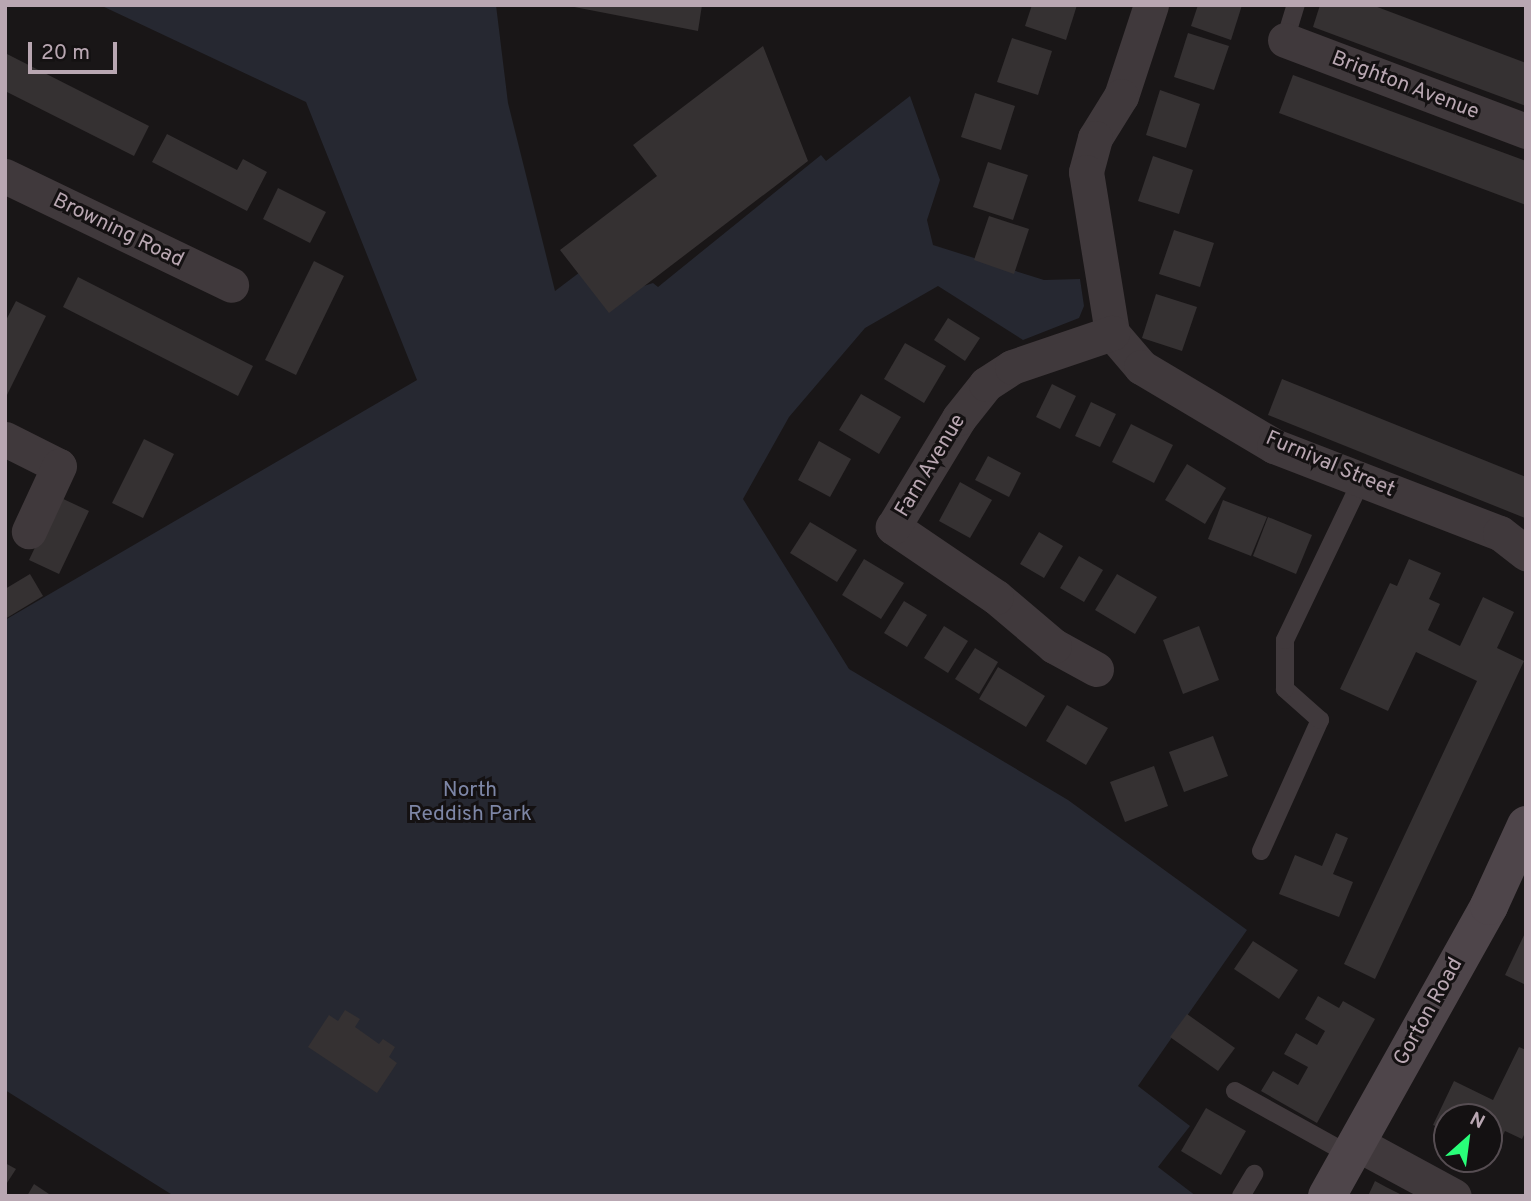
<!DOCTYPE html>
<style>
body{margin:0}
#map{position:relative;width:1531px;height:1201px;overflow:hidden;background:#191617;font-family:Overpass,sans-serif}
div>[style]{position:absolute}
.green>*{inset:0;background:#262831}
.building>*{inset:0;background:#353132}
.lane>*{height:18px;margin:-9px;padding:0 9px;transform-origin:9px;border-radius:9px;background:#40393c}
.street>*{height:35px;margin:-17.5px;padding:0 17.5px;transform-origin:17.5px;border-radius:17.5px;background:#40393c}
.secondary>*{height:38px;margin:-19px;padding:0 19px;transform-origin:19px;border-radius:19px;background:#4e454a}
span{translate:-50% -50%;white-space:nowrap;text-align:center;line-height:1.15;-webkit-text-stroke:6px #141112;paint-order:stroke}
.street-label{font-size:21px;color:#b9a7b2}
.park-label{font-size:21px;color:#7d86a6}
.frame{position:absolute;inset:0;border:7px solid #b9a7b2;pointer-events:none}
.north{position:absolute;left:1433px;top:1103px;width:70px;height:70px;box-sizing:border-box;background:#141112;border:2px solid #564d52;border-radius:50%;rotate:28deg;font-size:19px;font-weight:700;line-height:28px;text-align:center;color:#b9a7b2}
.north::after{content:'';display:block;margin:auto;width:24px;height:32px;background:#29fe79;clip-path:polygon(50% 0,100% 100%,50% 72%,0 100%)}
.scale{position:absolute;left:28px;top:42px;width:89px;height:32px;box-sizing:border-box;border:4px solid #b9a7b2;border-top:0;padding-left:9px;font-size:21px;line-height:24px;white-space:nowrap;color:#b9a7b2;-webkit-text-stroke:5px #141112;paint-order:stroke}
</style>
<div id="map">
<div class="green">
<i style="clip-path:polygon(100px 5px,496px 5px,508px 103px,555px 291px,600px 257px,625px 292px,653px 283px,658px 287px,821px 155px,826px 161px,910px 96px,940px 180px,927px 220px,933px 245px,1044px 280px,1080px 279px,1084px 306px,1079px 318px,1023px 340px,938px 286px,865px 328px,789px 417px,743px 499px,849px 669px,1068px 800px,1247px 930px,1138px 1086px,1190px 1126px,1158px 1167px,1196px 1196px,174px 1196px,5px 1090px,5px 620px,417px 380px,306px 102px)"></i>
</div>
<div class="building">
<i style="clip-path:polygon(564px 5px,702px 5px,698px 31px)"></i>
<i style="clip-path:polygon(1032px 5px,1077px 5px,1066px 40px,1025px 26px)"></i>
<i style="clip-path:polygon(1198px 5px,1242px 5px,1231px 40px,1191px 26px)"></i>
<i style="clip-path:polygon(1320px 5px,1372px 5px,1526px 63px,1526px 106px,1313px 27px)"></i>
<i style="clip-path:polygon(1188px 33px,1229px 46px,1214px 90px,1174px 77px)"></i>
<i style="clip-path:polygon(1012px 38px,1052px 51px,1038px 95px,997px 82px)"></i>
<i style="clip-path:polygon(763px 46px,808px 161px,609px 313px,560px 250px,657px 176px,633px 145px)"></i>
<i style="clip-path:polygon(5px 53px,149px 126px,134px 156px,5px 91px)"></i>
<i style="clip-path:polygon(1293px 75px,1526px 161px,1526px 205px,1279px 113px)"></i>
<i style="clip-path:polygon(1160px 90px,1200px 104px,1186px 148px,1146px 135px)"></i>
<i style="clip-path:polygon(975px 93px,1015px 106px,1001px 150px,961px 137px)"></i>
<i style="clip-path:polygon(167px 134px,237px 170px,243px 159px,267px 172px,247px 211px,152px 162px)"></i>
<i style="clip-path:polygon(1153px 156px,1193px 170px,1179px 214px,1138px 201px)"></i>
<i style="clip-path:polygon(988px 162px,1028px 175px,1013px 220px,973px 207px)"></i>
<i style="clip-path:polygon(278px 188px,326px 212px,310px 243px,263px 219px)"></i>
<i style="clip-path:polygon(989px 216px,1029px 229px,1014px 274px,974px 260px)"></i>
<i style="clip-path:polygon(1174px 230px,1214px 243px,1200px 287px,1159px 274px)"></i>
<i style="clip-path:polygon(314px 261px,344px 276px,296px 375px,265px 360px)"></i>
<i style="clip-path:polygon(78px 277px,253px 366px,238px 396px,63px 307px)"></i>
<i style="clip-path:polygon(1156px 294px,1197px 307px,1182px 351px,1142px 338px)"></i>
<i style="clip-path:polygon(16px 301px,46px 316px,5px 399px,5px 322px)"></i>
<i style="clip-path:polygon(948px 318px,980px 338px,965px 361px,934px 340px)"></i>
<i style="clip-path:polygon(905px 343px,946px 366px,924px 403px,884px 379px)"></i>
<i style="clip-path:polygon(1282px 379px,1526px 477px,1525px 518px,1268px 415px)"></i>
<i style="clip-path:polygon(1052px 384px,1076px 396px,1060px 429px,1036px 417px)"></i>
<i style="clip-path:polygon(861px 394px,901px 417px,879px 454px,839px 430px)"></i>
<i style="clip-path:polygon(1091px 402px,1116px 414px,1100px 447px,1075px 436px)"></i>
<i style="clip-path:polygon(1131px 424px,1173px 445px,1154px 483px,1112px 462px)"></i>
<i style="clip-path:polygon(144px 439px,174px 454px,143px 518px,112px 503px)"></i>
<i style="clip-path:polygon(819px 441px,851px 459px,830px 497px,798px 480px)"></i>
<i style="clip-path:polygon(988px 456px,1021px 473px,1009px 497px,975px 480px)"></i>
<i style="clip-path:polygon(1187px 464px,1226px 488px,1205px 524px,1165px 500px)"></i>
<i style="clip-path:polygon(960px 482px,992px 500px,970px 538px,939px 521px)"></i>
<i style="clip-path:polygon(59px 497px,89px 511px,59px 574px,29px 560px)"></i>
<i style="clip-path:polygon(1223px 500px,1267px 517px,1251px 556px,1208px 539px)"></i>
<i style="clip-path:polygon(1268px 517px,1312px 535px,1296px 574px,1253px 556px)"></i>
<i style="clip-path:polygon(810px 522px,857px 550px,837px 582px,790px 553px)"></i>
<i style="clip-path:polygon(1039px 532px,1063px 546px,1044px 578px,1020px 564px)"></i>
<i style="clip-path:polygon(1079px 556px,1103px 570px,1084px 602px,1060px 588px)"></i>
<i style="clip-path:polygon(864px 559px,904px 583px,881px 619px,842px 595px)"></i>
<i style="clip-path:polygon(1409px 559px,1441px 573px,1429px 599px,1440px 604px,1428px 630px,1460px 646px,1483px 597px,1514px 612px,1497px 648px,1524px 661px,1375px 979px,1344px 964px,1477px 681px,1416px 652px,1388px 711px,1340px 689px,1390px 583px,1397px 586px)"></i>
<i style="clip-path:polygon(30px 574px,43px 596px,5px 619px,5px 589px)"></i>
<i style="clip-path:polygon(1117px 574px,1157px 597px,1135px 634px,1095px 610px)"></i>
<i style="clip-path:polygon(904px 601px,927px 615px,907px 647px,884px 633px)"></i>
<i style="clip-path:polygon(944px 626px,968px 641px,948px 673px,924px 658px)"></i>
<i style="clip-path:polygon(1199px 626px,1219px 680px,1183px 694px,1163px 640px)"></i>
<i style="clip-path:polygon(975px 648px,998px 662px,979px 694px,955px 679px)"></i>
<i style="clip-path:polygon(998px 667px,1045px 696px,1026px 727px,979px 699px)"></i>
<i style="clip-path:polygon(1067px 705px,1108px 728px,1086px 765px,1046px 741px)"></i>
<i style="clip-path:polygon(1213px 736px,1228px 776px,1184px 792px,1169px 752px)"></i>
<i style="clip-path:polygon(1154px 766px,1168px 806px,1125px 822px,1110px 782px)"></i>
<i style="clip-path:polygon(1336px 833px,1348px 838px,1333px 874px,1353px 882px,1339px 917px,1279px 894px,1295px 855px,1322px 866px)"></i>
<i style="clip-path:polygon(1526px 931px,1526px 985px,1505px 975px)"></i>
<i style="clip-path:polygon(1253px 941px,1298px 970px,1279px 999px,1234px 969px)"></i>
<i style="clip-path:polygon(1318px 996px,1339px 1008px,1343px 1001px,1375px 1019px,1317px 1123px,1261px 1091px,1273px 1071px,1298px 1085px,1308px 1067px,1284px 1054px,1296px 1033px,1317px 1045px,1325px 1031px,1305px 1019px)"></i>
<i style="clip-path:polygon(345px 1010px,360px 1019px,355px 1027px,379px 1044px,383px 1039px,395px 1047px,389px 1057px,397px 1063px,377px 1093px,308px 1047px,329px 1015px,338px 1021px)"></i>
<i style="clip-path:polygon(1187px 1014px,1235px 1048px,1218px 1071px,1170px 1037px)"></i>
<i style="clip-path:polygon(1519px 1047px,1526px 1050px,1526px 1131px,1522px 1139px,1505px 1131px,1494px 1154px,1489px 1151px,1489px 1117px,1447px 1117px,1447px 1131px,1433px 1125px,1454px 1081px,1493px 1100px)"></i>
<i style="clip-path:polygon(1206px 1108px,1246px 1131px,1221px 1175px,1181px 1151px)"></i>
<i style="clip-path:polygon(5px 1163px,16px 1169px,5px 1186px)"></i>
<i style="clip-path:polygon(1375px 1181px,1386px 1187px,1404px 1196px,1368px 1196px)"></i>
<i style="clip-path:polygon(34px 1184px,52px 1196px,27px 1196px)"></i>
</div>
<div class="lane">
<i style="left:1285px;top:40px;width:37px;rotate:-73deg"></i>
<i style="left:1261px;top:851px;width:144px;rotate:-65.8deg"></i>
<i style="left:1320px;top:720px;width:47px;rotate:-138.5deg"></i>
<i style="left:1285px;top:689px;width:49px;rotate:-90deg"></i>
<i style="left:1285px;top:640px;width:178px;rotate:-64.4deg"></i>
<i style="left:1235px;top:1091px;width:132px;rotate:29.1deg"></i>
<i style="left:1241px;top:1196px;width:26px;rotate:-59deg"></i>
</div>
<div class="street">
<i style="left:1151px;top:5px;width:96px;rotate:108.2deg"></i>
<i style="left:1121px;top:96px;width:49px;rotate:121.8deg"></i>
<i style="left:1095px;top:138px;width:35px;rotate:105deg"></i>
<i style="left:1086px;top:172px;width:163px;rotate:80.8deg"></i>
<i style="left:1112px;top:333px;width:45px;rotate:49.5deg"></i>
<i style="left:1141px;top:367px;width:155px;rotate:30.7deg"></i>
<i style="left:1274px;top:446px;width:242px;rotate:21.1deg"></i>
<i style="left:1500px;top:533px;width:33px;rotate:38deg"></i>
<i style="left:1285px;top:40px;width:258px;rotate:20.7deg"></i>
<i style="left:5px;top:176px;width:251px;rotate:25.7deg"></i>
<i style="left:5px;top:439px;width:60px;rotate:26.6deg"></i>
<i style="left:59px;top:466px;width:72px;rotate:114.8deg"></i>
<i style="left:1096px;top:669px;width:48px;rotate:-151.3deg"></i>
<i style="left:1054px;top:646px;width:76px;rotate:-139.8deg"></i>
<i style="left:996px;top:597px;width:125px;rotate:-145.8deg"></i>
<i style="left:893px;top:527px;width:127px;rotate:-58.8deg"></i>
<i style="left:959px;top:418px;width:43px;rotate:-51.5deg"></i>
<i style="left:986px;top:384px;width:31px;rotate:-33deg"></i>
<i style="left:1012px;top:367px;width:106px;rotate:-18.8deg"></i>
<i style="left:1356px;top:1143px;width:111px;rotate:28.4deg"></i>
</div>
<div class="secondary">
<i style="left:1327px;top:1196px;width:332px;rotate:-60.8deg"></i>
<i style="left:1489px;top:906px;width:89px;rotate:-65.4deg"></i>
</div>
<div class="street-label">
<span style="left:1405px;top:86px;rotate:21deg">Brighton Avenue</span>
<span style="left:118px;top:231px;rotate:26deg">Browning Road</span>
<span style="left:1330px;top:465px;rotate:23deg">Furnival Street</span>
<span style="left:931px;top:466px;rotate:-59deg">Farn Avenue</span>
<span style="left:1429px;top:1012px;rotate:-61deg">Gorton Road</span>
</div>
<div class="park-label">
<span style="left:470px;top:803px">North<br>Reddish Park</span>
</div>
<div class="frame"></div>
<div class="north">N</div>
<div class="scale">20 m</div>
</div>
